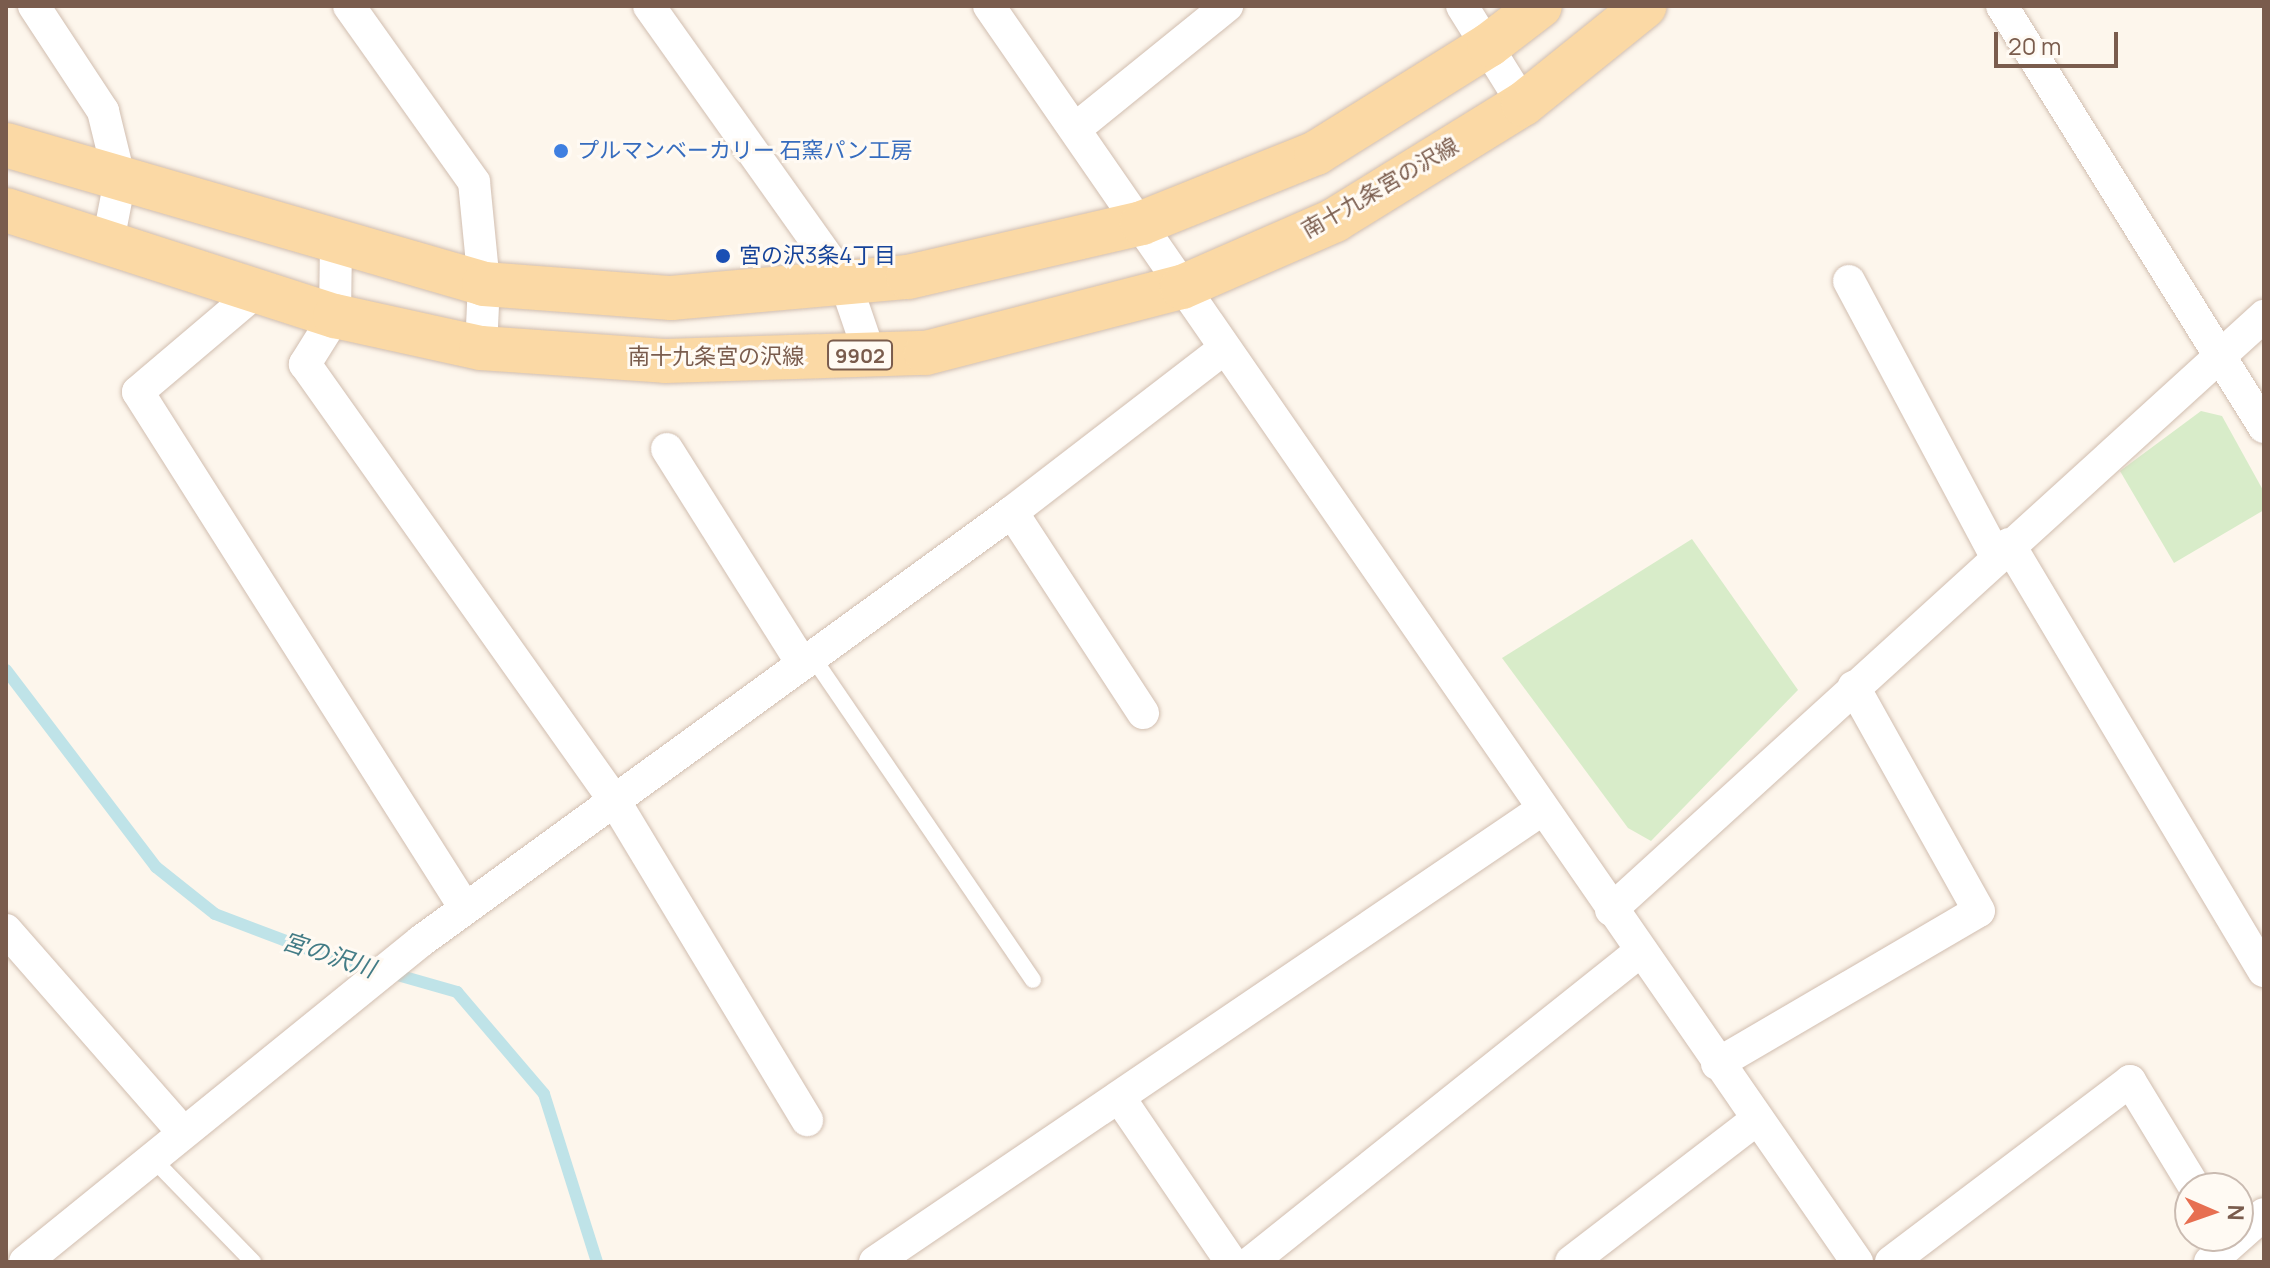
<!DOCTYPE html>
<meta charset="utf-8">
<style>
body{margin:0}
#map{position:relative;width:2270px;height:1268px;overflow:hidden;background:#fdf6ec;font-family:Manrope,"Noto Sans JP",sans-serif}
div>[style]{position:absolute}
.green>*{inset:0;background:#d8ecc9}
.stream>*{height:12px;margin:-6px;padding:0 6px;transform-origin:6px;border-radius:6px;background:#bfe3e8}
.roads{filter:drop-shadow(0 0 2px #d1beb0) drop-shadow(0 0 2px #d1beb0)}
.service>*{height:16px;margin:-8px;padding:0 8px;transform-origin:8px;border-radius:8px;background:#fff}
.minor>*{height:32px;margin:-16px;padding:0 16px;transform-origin:16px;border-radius:16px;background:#fff}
.primary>*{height:44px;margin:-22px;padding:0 22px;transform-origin:22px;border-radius:22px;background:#fbd9a5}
.dots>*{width:22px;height:22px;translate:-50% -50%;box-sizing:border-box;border:4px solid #fffaf3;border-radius:50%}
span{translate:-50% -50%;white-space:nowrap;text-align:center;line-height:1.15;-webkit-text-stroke:6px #fffaf3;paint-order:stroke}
.shield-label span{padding:2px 6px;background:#fffaf3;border:2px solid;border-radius:6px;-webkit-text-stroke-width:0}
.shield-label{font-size:20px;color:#7a5c4d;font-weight:700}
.shop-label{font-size:22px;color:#366cbe}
.left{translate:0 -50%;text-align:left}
.street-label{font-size:22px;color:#7a5c4d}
.transit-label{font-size:22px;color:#164399}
.water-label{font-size:24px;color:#437c86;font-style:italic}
.frame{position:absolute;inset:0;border:8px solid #7a5c4d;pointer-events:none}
.north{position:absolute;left:2174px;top:1172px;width:80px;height:80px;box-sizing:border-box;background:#fffaf3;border:2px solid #cabbb1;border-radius:50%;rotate:92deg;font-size:22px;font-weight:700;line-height:32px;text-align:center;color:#7a5c4d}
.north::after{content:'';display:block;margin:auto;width:28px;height:36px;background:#e76f51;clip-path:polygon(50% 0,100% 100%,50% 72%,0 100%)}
.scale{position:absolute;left:1994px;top:32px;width:124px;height:36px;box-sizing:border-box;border:4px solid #7a5c4d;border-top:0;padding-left:10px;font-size:24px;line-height:28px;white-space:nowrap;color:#7a5c4d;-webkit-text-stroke:6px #fffaf3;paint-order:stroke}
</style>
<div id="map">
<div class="green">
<i style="clip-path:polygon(2201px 411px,2222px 416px,2264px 492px,2264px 510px,2174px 563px,2120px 471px)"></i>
<i style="clip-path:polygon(1692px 539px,1798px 690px,1651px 841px,1628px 828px,1502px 658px)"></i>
</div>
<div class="stream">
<i style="left:6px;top:670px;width:248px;rotate:52.7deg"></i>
<i style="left:156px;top:867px;width:75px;rotate:38.5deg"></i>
<i style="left:215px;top:914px;width:102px;rotate:20.8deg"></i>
<i style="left:310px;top:950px;width:153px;rotate:15.9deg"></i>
<i style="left:457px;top:992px;width:134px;rotate:49.5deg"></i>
<i style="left:544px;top:1094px;width:176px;rotate:72.5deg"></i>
</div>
<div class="roads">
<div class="service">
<i style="left:812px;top:656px;width:392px;rotate:55.7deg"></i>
<i style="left:152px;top:1158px;width:145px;rotate:45.8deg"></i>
</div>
<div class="minor">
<i style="left:34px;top:6px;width:126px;rotate:56.7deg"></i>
<i style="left:103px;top:111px;width:71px;rotate:76.2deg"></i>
<i style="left:120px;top:180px;width:63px;rotate:101deg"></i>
<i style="left:349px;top:6px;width:216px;rotate:54.6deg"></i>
<i style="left:474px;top:182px;width:102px;rotate:84.4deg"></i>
<i style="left:484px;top:284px;width:64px;rotate:92.7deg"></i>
<i style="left:649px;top:6px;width:339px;rotate:54.6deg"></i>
<i style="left:845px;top:282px;width:77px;rotate:71.1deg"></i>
<i style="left:989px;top:6px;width:1527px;rotate:55.35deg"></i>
<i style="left:1462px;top:6px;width:115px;rotate:58.1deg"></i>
<i style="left:2002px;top:6px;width:496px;rotate:58.1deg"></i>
<i style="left:1075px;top:129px;width:196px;rotate:-39deg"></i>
<i style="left:336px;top:244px;width:72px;rotate:90.8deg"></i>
<i style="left:335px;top:316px;width:57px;rotate:122deg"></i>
<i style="left:305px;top:364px;width:534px;rotate:54.67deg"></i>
<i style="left:614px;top:800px;width:374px;rotate:58.9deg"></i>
<i style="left:1849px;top:281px;width:312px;rotate:61.9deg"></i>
<i style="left:257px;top:291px;width:156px;rotate:139.7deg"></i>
<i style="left:138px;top:392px;width:611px;rotate:57.64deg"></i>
<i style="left:667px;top:449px;width:253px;rotate:57.8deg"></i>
<i style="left:1012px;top:512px;width:240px;rotate:56.9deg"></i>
<i style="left:2009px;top:544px;width:497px;rotate:59.2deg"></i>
<i style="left:1611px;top:910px;width:883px;rotate:-42.29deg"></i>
<i style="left:6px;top:930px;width:269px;rotate:48.8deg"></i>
<i style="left:1717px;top:1064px;width:303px;rotate:-30.3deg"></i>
<i style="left:1979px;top:911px;width:257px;rotate:-119.2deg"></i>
<i style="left:1121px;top:1100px;width:196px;rotate:55.8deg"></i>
<i style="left:25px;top:1262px;width:510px;rotate:-39.03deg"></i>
<i style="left:421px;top:941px;width:730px;rotate:-35.98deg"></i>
<i style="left:1012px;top:512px;width:267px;rotate:-37.6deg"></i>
<i style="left:875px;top:1262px;width:807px;rotate:-34.14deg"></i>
<i style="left:1251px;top:1262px;width:497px;rotate:-38.6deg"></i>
<i style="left:1571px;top:1262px;width:233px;rotate:-37.5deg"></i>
<i style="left:1891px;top:1262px;width:300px;rotate:-37.1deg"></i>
<i style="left:2130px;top:1081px;width:125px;rotate:58.7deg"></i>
<i style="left:2210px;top:1262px;width:72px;rotate:-41.6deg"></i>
</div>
<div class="primary">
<i style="left:6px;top:145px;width:498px;rotate:16.2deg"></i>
<i style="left:484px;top:284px;width:188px;rotate:4.3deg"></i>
<i style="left:671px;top:298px;width:238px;rotate:-5.1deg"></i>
<i style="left:908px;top:277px;width:240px;rotate:-13deg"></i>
<i style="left:1142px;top:223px;width:188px;rotate:-21.9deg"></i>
<i style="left:1316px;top:153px;width:204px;rotate:-32deg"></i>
<i style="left:1489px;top:45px;width:64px;rotate:-37.4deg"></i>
<i style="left:6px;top:210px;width:346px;rotate:17.9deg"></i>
<i style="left:335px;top:316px;width:149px;rotate:12.4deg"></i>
<i style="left:481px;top:348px;width:184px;rotate:4deg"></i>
<i style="left:665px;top:361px;width:261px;rotate:-1.8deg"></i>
<i style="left:926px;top:353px;width:264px;rotate:-14.5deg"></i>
<i style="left:1182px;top:287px;width:167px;rotate:-23.6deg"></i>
<i style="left:1335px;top:220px;width:221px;rotate:-31.7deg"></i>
<i style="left:1523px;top:104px;width:156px;rotate:-38.8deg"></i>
</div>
</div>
<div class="dots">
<i style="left:561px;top:151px;background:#3f7fe0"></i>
<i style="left:723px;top:256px;background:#1a4fb4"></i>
</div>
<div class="shield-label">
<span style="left:860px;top:355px">9902</span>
</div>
<div class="shop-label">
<span class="left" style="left:577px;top:151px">プルマンベーカリー 石窯パン工房</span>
</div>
<div class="street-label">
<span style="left:1380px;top:188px;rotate:-30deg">南十九条宮の沢線</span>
<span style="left:716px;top:357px">南十九条宮の沢線</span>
</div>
<div class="transit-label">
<span class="left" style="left:739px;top:256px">宮の沢3条4丁目</span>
</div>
<div class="water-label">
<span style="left:329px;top:954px;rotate:18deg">宮の沢川</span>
</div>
<div class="frame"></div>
<div class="north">N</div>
<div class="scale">20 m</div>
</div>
